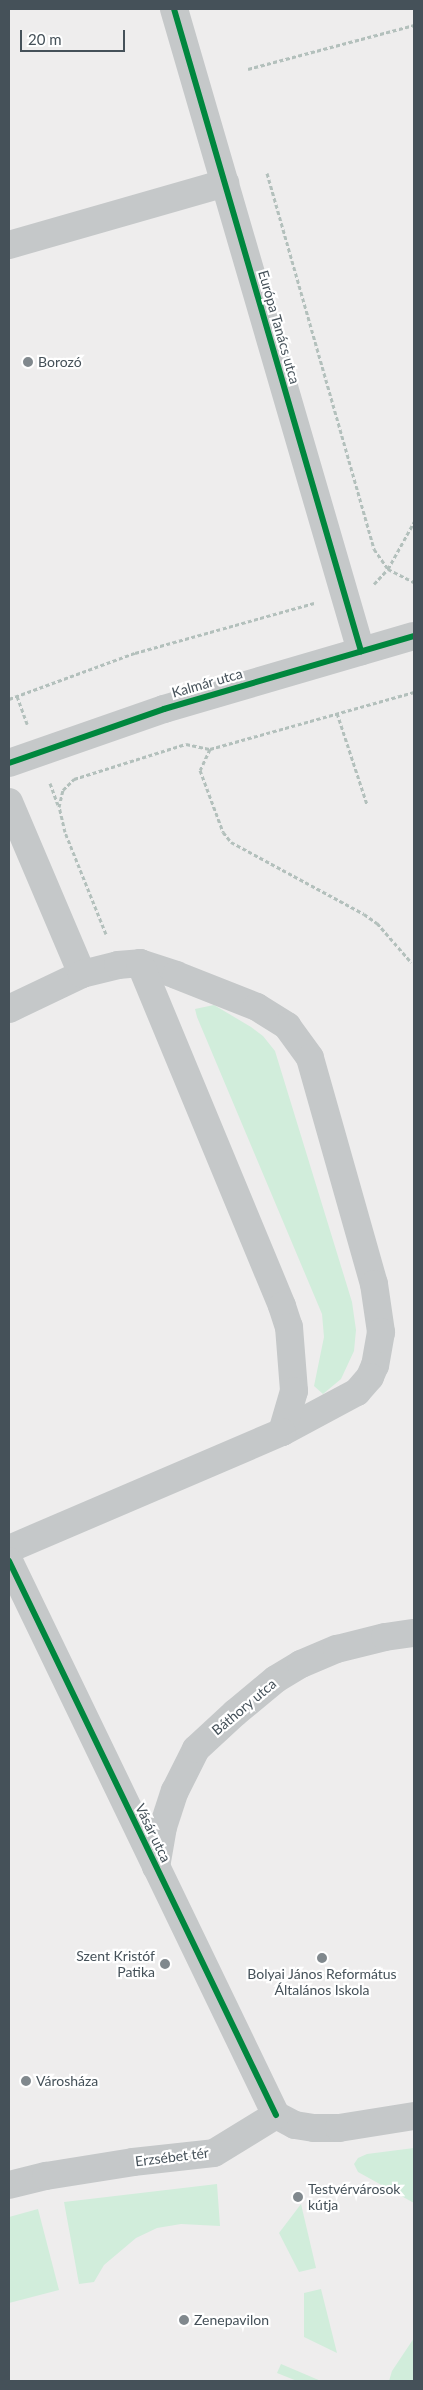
<!DOCTYPE html>
<meta charset="utf-8">
<style>
body{margin:0}
#map{position:relative;width:423px;height:2390px;overflow:hidden;background:#eeeded;font-family:Lato,sans-serif}
div>[style]{position:absolute}
.green>*{inset:0;background:#d1eddb}
.path>*{height:3px;margin-top:-1.5px;transform-origin:0;background:repeating-linear-gradient(90deg,#b3c0bc 0 4px,transparent 0 6.5px)}
.minor>*{height:28px;margin:-14px;padding:0 14px;transform-origin:14px;border-radius:14px;background:#c5c8c9}
.cycleway>*{height:6px;margin:-3px;padding:0 3px;transform-origin:3px;border-radius:3px;background:#00873e}
.dots>*{width:14px;height:14px;translate:-50% -50%;box-sizing:border-box;border:2px solid #fff;border-radius:50%}
span{translate:-50% -50%;white-space:nowrap;text-align:center;line-height:1.15;-webkit-text-stroke:4.5px #fff;paint-order:stroke}
.street-label{font-size:14px;color:#455159}
.poi-label{font-size:14px;color:#455159}
.left{translate:0 -50%;text-align:left}
.right{translate:-100% -50%;text-align:right}
.frame{position:absolute;inset:0;border:10px solid #455159;pointer-events:none}
.scale{position:absolute;left:20px;top:30px;width:105px;height:22px;box-sizing:border-box;border:2px solid #455159;border-top:0;padding-left:6px;font-size:15px;line-height:18px;white-space:nowrap;color:#455159;-webkit-text-stroke:4px #fff;paint-order:stroke}
</style>
<div id="map">
<div class="green">
<i style="clip-path:polygon(214px 1005px,251px 1027px,263px 1036px,275px 1051px,352px 1302px,356px 1330px,354px 1351px,341px 1379px,323px 1394px,314px 1386px,324px 1337px,322px 1314px,197px 1017px,195px 1009px)"></i>
<i style="clip-path:polygon(414px 2148px,414px 2203px,358px 2172px,354px 2164px,358px 2158px,367px 2154px)"></i>
<i style="clip-path:polygon(217px 2184px,220px 2226px,181px 2224px,157px 2228px,136px 2238px,104px 2265px,94px 2282px,79px 2284px,64px 2202px)"></i>
<i style="clip-path:polygon(301px 2204px,316px 2268px,299px 2272px,279px 2233px)"></i>
<i style="clip-path:polygon(38px 2209px,59px 2290px,9px 2303px,9px 2217px)"></i>
<i style="clip-path:polygon(321px 2289px,337px 2353px,304px 2337px,304px 2293px)"></i>
<i style="clip-path:polygon(414px 2338px,414px 2381px,389px 2381px,392px 2371px)"></i>
<i style="clip-path:polygon(281px 2364px,321px 2381px,297px 2381px,277px 2373px)"></i>
</div>
<div class="path">
<i style="left:248px;top:69px;width:172px;rotate:-14.8deg"></i>
<i style="left:267px;top:173px;width:391px;rotate:74.1deg"></i>
<i style="left:374px;top:549px;width:24px;rotate:55deg"></i>
<i style="left:388px;top:569px;width:29px;rotate:27deg"></i>
<i style="left:374px;top:584px;width:21px;rotate:-47deg"></i>
<i style="left:388px;top:569px;width:54px;rotate:-61deg"></i>
<i style="left:17px;top:696px;width:30px;rotate:70deg"></i>
<i style="left:9px;top:699px;width:134px;rotate:-20.1deg"></i>
<i style="left:135px;top:653px;width:186px;rotate:-15.6deg"></i>
<i style="left:337px;top:713px;width:96px;rotate:71.8deg"></i>
<i style="left:210px;top:749px;width:23px;rotate:115deg"></i>
<i style="left:200px;top:770px;width:66px;rotate:69.6deg"></i>
<i style="left:223px;top:832px;width:13px;rotate:51deg"></i>
<i style="left:231px;top:842px;width:151px;rotate:28.4deg"></i>
<i style="left:364px;top:914px;width:16px;rotate:35deg"></i>
<i style="left:377px;top:923px;width:52px;rotate:48.9deg"></i>
<i style="left:50px;top:783px;width:23px;rotate:70deg"></i>
<i style="left:106px;top:934px;width:110px;rotate:-111.9deg"></i>
<i style="left:65px;top:832px;width:26px;rotate:-103deg"></i>
<i style="left:59px;top:807px;width:17px;rotate:-77deg"></i>
<i style="left:63px;top:790px;width:16px;rotate:-45deg"></i>
<i style="left:74px;top:779px;width:117px;rotate:-17.4deg"></i>
<i style="left:186px;top:744px;width:25px;rotate:12deg"></i>
<i style="left:210px;top:749px;width:212px;rotate:-15.6deg"></i>
</div>
<div class="minor">
<i style="left:174px;top:9px;width:669px;rotate:73.76deg"></i>
<i style="left:9px;top:245px;width:225px;rotate:-16deg"></i>
<i style="left:9px;top:763px;width:164px;rotate:-19.2deg"></i>
<i style="left:164px;top:709px;width:260px;rotate:-16.3deg"></i>
<i style="left:9px;top:802px;width:187px;rotate:67deg"></i>
<i style="left:140px;top:963px;width:38px;rotate:18deg"></i>
<i style="left:176px;top:975px;width:87px;rotate:21.6deg"></i>
<i style="left:257px;top:1007px;width:36px;rotate:32deg"></i>
<i style="left:287px;top:1026px;width:39px;rotate:54deg"></i>
<i style="left:310px;top:1058px;width:235px;rotate:74.2deg"></i>
<i style="left:374px;top:1284px;width:49px;rotate:81.7deg"></i>
<i style="left:381px;top:1332px;width:34px;rotate:100deg"></i>
<i style="left:375px;top:1365px;width:13px;rotate:113deg"></i>
<i style="left:370px;top:1377px;width:20px;rotate:131deg"></i>
<i style="left:357px;top:1392px;width:85px;rotate:151.9deg"></i>
<i style="left:9px;top:1009px;width:81px;rotate:-25.6deg"></i>
<i style="left:82px;top:974px;width:37px;rotate:-14deg"></i>
<i style="left:118px;top:965px;width:22px;rotate:-5deg"></i>
<i style="left:140px;top:963px;width:371px;rotate:67.5deg"></i>
<i style="left:282px;top:1306px;width:22px;rotate:72deg"></i>
<i style="left:289px;top:1327px;width:64px;rotate:85.5deg"></i>
<i style="left:294px;top:1391px;width:43px;rotate:106.3deg"></i>
<i style="left:282px;top:1432px;width:297px;rotate:156.8deg"></i>
<i style="left:9px;top:1561px;width:615px;rotate:64.27deg"></i>
<i style="left:156px;top:1867px;width:41px;rotate:-80.1deg"></i>
<i style="left:163px;top:1827px;width:38px;rotate:-72deg"></i>
<i style="left:175px;top:1791px;width:47px;rotate:-63.4deg"></i>
<i style="left:196px;top:1749px;width:53px;rotate:-42.7deg"></i>
<i style="left:235px;top:1713px;width:53px;rotate:-39.7deg"></i>
<i style="left:276px;top:1679px;width:29px;rotate:-31deg"></i>
<i style="left:301px;top:1664px;width:39px;rotate:-23deg"></i>
<i style="left:337px;top:1649px;width:49px;rotate:-14deg"></i>
<i style="left:385px;top:1637px;width:29px;rotate:-8deg"></i>
<i style="left:276px;top:2115px;width:21px;rotate:28deg"></i>
<i style="left:295px;top:2125px;width:19px;rotate:9deg"></i>
<i style="left:314px;top:2128px;width:25px"></i>
<i style="left:339px;top:2128px;width:76px;rotate:-9.1deg"></i>
<i style="left:9px;top:2185px;width:38px;rotate:-14deg"></i>
<i style="left:46px;top:2176px;width:88px;rotate:-9.1deg"></i>
<i style="left:133px;top:2162px;width:81px;rotate:-6.3deg"></i>
<i style="left:214px;top:2153px;width:73px;rotate:-31.5deg"></i>
</div>
<div class="cycleway">
<i style="left:174px;top:9px;width:669px;rotate:73.76deg"></i>
<i style="left:9px;top:763px;width:164px;rotate:-19.2deg"></i>
<i style="left:164px;top:709px;width:260px;rotate:-16.3deg"></i>
<i style="left:9px;top:1561px;width:615px;rotate:64.27deg"></i>
</div>
<div class="dots">
<i style="left:28px;top:362px;background:#80888d"></i>
<i style="left:322px;top:1958px;background:#80888d"></i>
<i style="left:165px;top:1964px;background:#80888d"></i>
<i style="left:26px;top:2081px;background:#80888d"></i>
<i style="left:298px;top:2197px;background:#80888d"></i>
<i style="left:184px;top:2320px;background:#80888d"></i>
</div>
<div class="street-label">
<span style="left:279px;top:327px;rotate:74deg">Európa Tanács utca</span>
<span style="left:207px;top:683px;rotate:-16deg">Kalmár utca</span>
<span style="left:244px;top:1707px;rotate:-40deg">Báthory utca</span>
<span style="left:153px;top:1833px;rotate:64deg">Vásár utca</span>
<span style="left:172px;top:2157px;rotate:-7deg">Erzsébet tér</span>
</div>
<div class="poi-label">
<span class="left" style="left:38px;top:362px">Borozó</span>
<span class="right" style="left:155px;top:1964px">Szent Kristóf<br>Patika</span>
<span style="left:322px;top:1982px">Bolyai János Református<br>Általános Iskola</span>
<span class="left" style="left:36px;top:2081px">Városháza</span>
<span class="left" style="left:308px;top:2197px">Testvérvárosok<br>kútja</span>
<span class="left" style="left:194px;top:2320px">Zenepavilon</span>
</div>
<div class="frame"></div>
<div class="scale">20 m</div>
</div>
